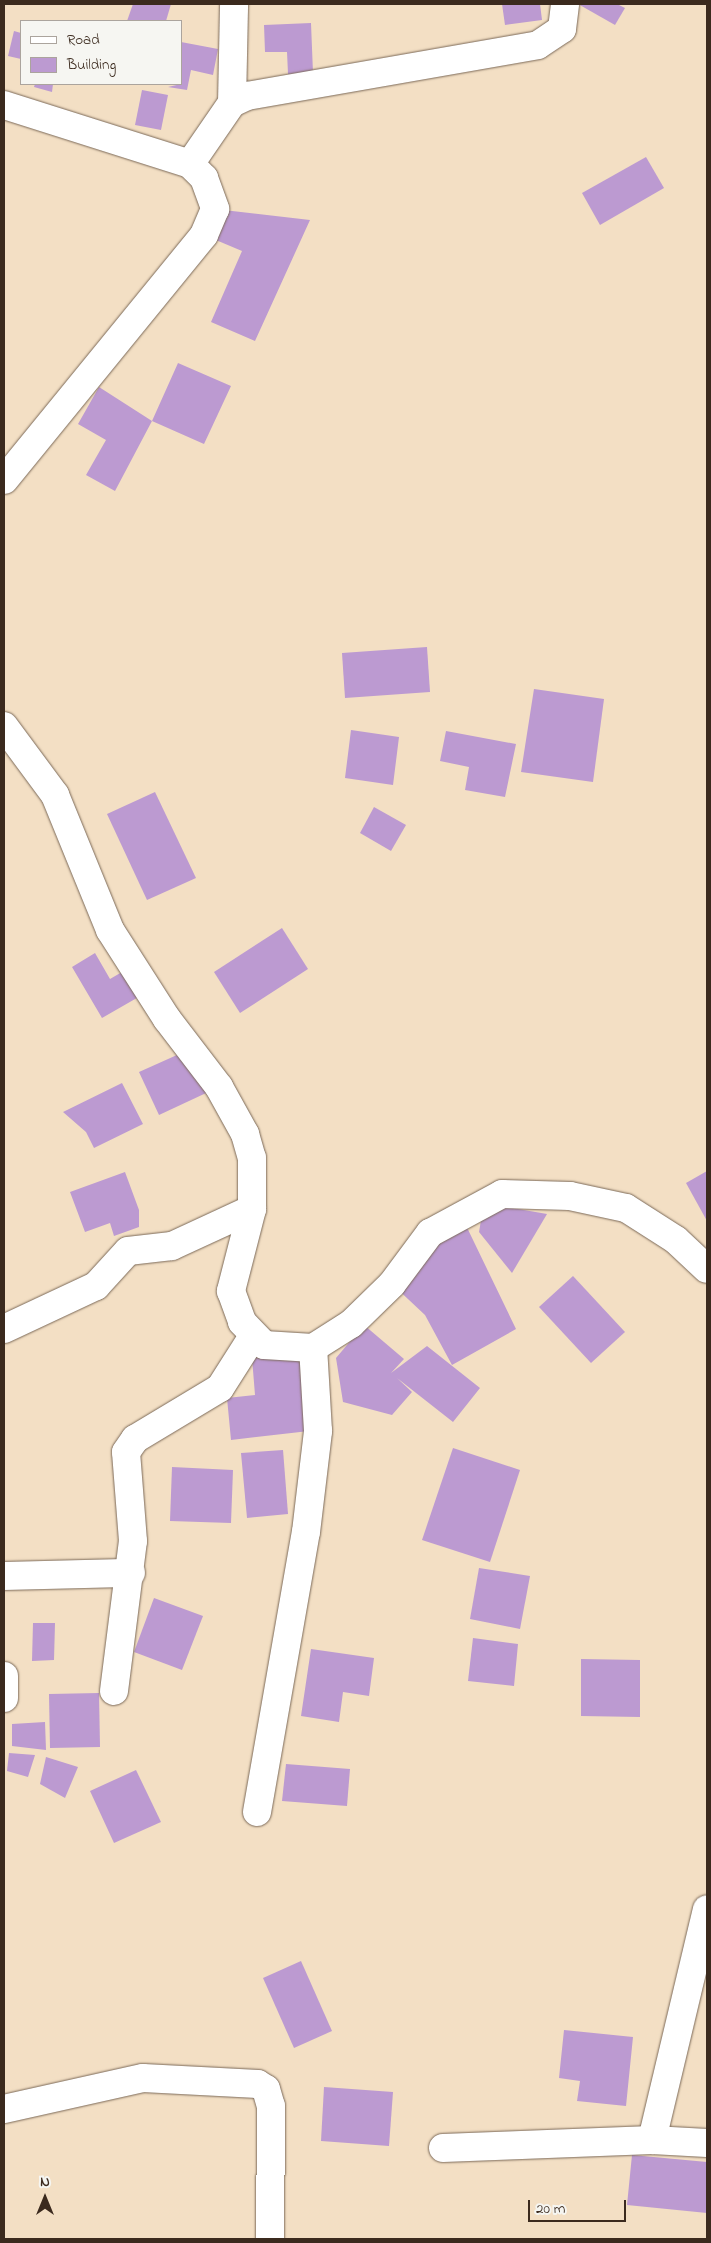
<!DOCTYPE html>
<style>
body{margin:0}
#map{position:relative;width:711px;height:2243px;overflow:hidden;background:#f3dfc4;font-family:"Indie Flower",sans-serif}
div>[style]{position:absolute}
.building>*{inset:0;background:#bc9ad1}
.roads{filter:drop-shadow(0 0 1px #7b6958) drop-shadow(0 0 1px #7b6958)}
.minor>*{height:28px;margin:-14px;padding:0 14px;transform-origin:14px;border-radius:14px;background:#fff}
span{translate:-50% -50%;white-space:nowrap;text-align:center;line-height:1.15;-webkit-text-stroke:5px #f6f6f2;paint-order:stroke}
.frame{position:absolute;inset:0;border:5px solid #3b2a1e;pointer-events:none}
.legend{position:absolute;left:20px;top:20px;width:162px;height:65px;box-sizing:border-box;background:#f6f6f2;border:1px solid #aba49d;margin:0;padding:6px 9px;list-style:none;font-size:15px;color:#3b2a1e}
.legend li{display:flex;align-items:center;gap:10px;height:25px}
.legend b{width:25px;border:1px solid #aba49d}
.north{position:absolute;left:20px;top:2173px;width:50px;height:50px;-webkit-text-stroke:4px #f6f6f2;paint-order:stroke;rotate:0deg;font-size:14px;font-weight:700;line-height:20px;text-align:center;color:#3b2a1e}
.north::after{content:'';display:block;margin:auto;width:18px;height:22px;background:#3b2a1e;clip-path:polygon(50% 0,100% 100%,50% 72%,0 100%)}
.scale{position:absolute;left:528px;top:2200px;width:98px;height:22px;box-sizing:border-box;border:2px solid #3b2a1e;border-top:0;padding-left:6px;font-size:15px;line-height:18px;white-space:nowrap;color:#3b2a1e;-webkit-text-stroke:4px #f6f6f2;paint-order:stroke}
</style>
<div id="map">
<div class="building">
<i style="clip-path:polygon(133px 4px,171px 4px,166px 21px,127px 21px)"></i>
<i style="clip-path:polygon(502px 4px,540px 4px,542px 20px,505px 25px)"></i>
<i style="clip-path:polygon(578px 4px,617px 4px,625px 8px,615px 25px)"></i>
<i style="clip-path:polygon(311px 23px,313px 73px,288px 74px,287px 52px,265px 52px,264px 25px)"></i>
<i style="clip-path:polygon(14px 31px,21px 33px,21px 59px,8px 56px)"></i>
<i style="clip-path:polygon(181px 42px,218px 49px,213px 75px,191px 70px,187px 90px,168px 87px,181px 84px)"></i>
<i style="clip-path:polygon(35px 84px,53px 84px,52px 92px,34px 87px)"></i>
<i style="clip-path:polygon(142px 90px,168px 95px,161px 130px,135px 125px)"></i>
<i style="clip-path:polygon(646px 157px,664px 188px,600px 225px,582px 193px)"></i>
<i style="clip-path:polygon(215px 209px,310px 220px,255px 341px,211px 322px,242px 251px,204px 235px)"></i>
<i style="clip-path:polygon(178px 363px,231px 386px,204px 444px,152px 421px,115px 491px,86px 475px,106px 440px,78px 424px,99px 387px,152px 421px)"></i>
<i style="clip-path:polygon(427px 647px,430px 692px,345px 698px,342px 653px)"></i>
<i style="clip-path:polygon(534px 689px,604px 699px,593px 782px,521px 772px)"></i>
<i style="clip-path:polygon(351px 730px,399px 737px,393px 785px,345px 778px)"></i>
<i style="clip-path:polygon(446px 731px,516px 744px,505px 797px,465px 790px,469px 767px,440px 761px)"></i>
<i style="clip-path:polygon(155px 792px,196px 878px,147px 900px,107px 814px)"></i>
<i style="clip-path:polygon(374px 807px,406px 825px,391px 851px,360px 833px)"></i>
<i style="clip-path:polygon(282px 928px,308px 969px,240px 1013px,214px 972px)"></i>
<i style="clip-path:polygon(95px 953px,110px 979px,134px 965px,149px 991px,102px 1018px,72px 967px)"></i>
<i style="clip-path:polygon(177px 1055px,219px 1087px,159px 1115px,139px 1072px)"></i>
<i style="clip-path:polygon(122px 1083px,143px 1124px,94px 1148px,86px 1132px,63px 1112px)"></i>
<i style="clip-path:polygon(707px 1171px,707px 1221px,686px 1183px)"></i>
<i style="clip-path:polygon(125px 1172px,139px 1210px,139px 1227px,114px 1236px,110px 1223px,85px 1232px,70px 1192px)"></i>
<i style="clip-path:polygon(484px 1203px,547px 1214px,512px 1273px,479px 1232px)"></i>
<i style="clip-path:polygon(460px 1213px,516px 1329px,452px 1365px,425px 1315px,392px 1284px)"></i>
<i style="clip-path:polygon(573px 1276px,625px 1332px,591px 1363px,539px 1307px)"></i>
<i style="clip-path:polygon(364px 1325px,404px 1359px,391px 1373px,427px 1346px,480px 1388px,453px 1422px,397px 1378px,412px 1392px,392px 1415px,343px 1402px,336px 1358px)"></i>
<i style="clip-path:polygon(252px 1358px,301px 1358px,309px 1431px,231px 1440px,227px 1398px,255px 1395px)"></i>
<i style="clip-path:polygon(453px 1448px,520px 1470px,490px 1562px,422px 1540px)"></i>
<i style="clip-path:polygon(283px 1450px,288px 1514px,247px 1518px,241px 1453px)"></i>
<i style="clip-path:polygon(172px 1467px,233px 1470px,231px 1523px,170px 1521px)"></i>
<i style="clip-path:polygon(479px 1568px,530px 1576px,520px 1629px,470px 1619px)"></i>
<i style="clip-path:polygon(154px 1598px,203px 1616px,182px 1670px,134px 1652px)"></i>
<i style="clip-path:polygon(33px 1623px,55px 1623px,54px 1660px,32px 1661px)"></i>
<i style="clip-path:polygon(473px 1638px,518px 1644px,514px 1686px,468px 1681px)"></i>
<i style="clip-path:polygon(311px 1649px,374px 1658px,369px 1696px,343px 1692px,339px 1722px,301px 1716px)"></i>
<i style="clip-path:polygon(581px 1659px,640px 1660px,640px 1717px,581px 1716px)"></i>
<i style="clip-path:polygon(99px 1693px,100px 1747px,50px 1748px,49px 1694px)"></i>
<i style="clip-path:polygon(45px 1722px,46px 1750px,12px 1746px,12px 1724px)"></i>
<i style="clip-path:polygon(9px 1753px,35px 1755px,28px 1777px,7px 1771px)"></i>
<i style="clip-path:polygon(46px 1757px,78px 1767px,65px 1798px,40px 1784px)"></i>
<i style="clip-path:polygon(286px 1764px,350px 1769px,347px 1806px,282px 1801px)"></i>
<i style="clip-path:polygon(136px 1770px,161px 1822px,114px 1843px,90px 1791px)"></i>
<i style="clip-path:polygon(301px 1961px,332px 2031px,294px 2048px,263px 1978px)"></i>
<i style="clip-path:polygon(564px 2030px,633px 2037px,626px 2106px,577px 2101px,580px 2081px,559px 2078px)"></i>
<i style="clip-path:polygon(324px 2087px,393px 2092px,389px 2146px,321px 2141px)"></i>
<i style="clip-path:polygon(632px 2155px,707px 2162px,707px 2213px,627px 2205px)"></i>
</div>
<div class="roads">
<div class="minor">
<i style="left:232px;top:103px;width:99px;rotate:-88.8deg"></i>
<i style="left:4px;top:105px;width:195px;rotate:17.6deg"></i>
<i style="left:190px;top:164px;width:20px;rotate:45deg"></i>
<i style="left:204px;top:178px;width:33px;rotate:70deg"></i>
<i style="left:215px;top:209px;width:28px;rotate:113deg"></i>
<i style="left:204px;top:235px;width:316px;rotate:129.2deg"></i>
<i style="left:190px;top:164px;width:74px;rotate:-55.5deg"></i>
<i style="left:232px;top:103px;width:17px;rotate:-25deg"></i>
<i style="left:247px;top:96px;width:295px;rotate:-9.9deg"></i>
<i style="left:538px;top:45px;width:29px;rotate:-34deg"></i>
<i style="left:562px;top:29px;width:25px;rotate:-83deg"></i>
<i style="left:4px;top:726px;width:86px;rotate:53.5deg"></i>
<i style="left:55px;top:795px;width:146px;rotate:67.8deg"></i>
<i style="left:110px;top:930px;width:106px;rotate:57.4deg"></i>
<i style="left:167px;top:1019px;width:86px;rotate:52.6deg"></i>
<i style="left:219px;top:1087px;width:54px;rotate:61deg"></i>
<i style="left:245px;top:1134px;width:25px;rotate:74deg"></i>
<i style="left:252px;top:1158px;width:51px;rotate:90deg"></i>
<i style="left:252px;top:1209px;width:85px;rotate:104.4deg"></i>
<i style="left:231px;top:1291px;width:33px;rotate:70deg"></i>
<i style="left:242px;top:1322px;width:32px;rotate:46deg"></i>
<i style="left:264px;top:1345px;width:49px;rotate:3.5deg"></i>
<i style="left:313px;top:1348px;width:45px;rotate:-32.3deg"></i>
<i style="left:351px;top:1324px;width:57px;rotate:-44.3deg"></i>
<i style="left:392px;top:1284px;width:64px;rotate:-53.3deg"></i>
<i style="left:430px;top:1233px;width:82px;rotate:-28.4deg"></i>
<i style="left:502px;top:1194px;width:68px;rotate:1.7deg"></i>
<i style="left:570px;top:1196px;width:57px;rotate:12.1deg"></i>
<i style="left:626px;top:1208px;width:59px;rotate:32.6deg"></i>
<i style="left:676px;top:1240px;width:42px;rotate:43.1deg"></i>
<i style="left:4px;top:1329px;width:102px;rotate:-25.1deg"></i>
<i style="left:96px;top:1286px;width:47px;rotate:-47.6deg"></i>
<i style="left:128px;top:1251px;width:44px;rotate:-6.5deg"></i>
<i style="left:172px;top:1246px;width:88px;rotate:-24.8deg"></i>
<i style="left:4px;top:1576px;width:127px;rotate:-1.4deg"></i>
<i style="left:4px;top:1676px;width:22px;rotate:90deg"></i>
<i style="left:114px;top:1691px;width:151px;rotate:-82.8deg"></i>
<i style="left:133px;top:1541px;width:89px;rotate:-94.5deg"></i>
<i style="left:126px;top:1452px;width:16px;rotate:-55deg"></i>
<i style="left:135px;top:1439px;width:99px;rotate:-31deg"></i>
<i style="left:220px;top:1388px;width:62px;rotate:-57.6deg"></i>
<i style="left:257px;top:1812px;width:284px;rotate:-80.1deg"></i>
<i style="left:306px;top:1532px;width:102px;rotate:-83.2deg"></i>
<i style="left:318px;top:1431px;width:83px;rotate:-93.4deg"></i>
<i style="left:4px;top:2109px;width:142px;rotate:-12.6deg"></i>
<i style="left:143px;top:2078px;width:115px;rotate:3deg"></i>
<i style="left:258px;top:2084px;width:9px;rotate:32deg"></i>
<i style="left:266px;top:2089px;width:18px;rotate:74deg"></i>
<i style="left:271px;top:2106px;width:133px;rotate:90.4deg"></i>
<i style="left:652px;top:2140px;width:237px;rotate:-76.6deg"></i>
<i style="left:443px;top:2148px;width:209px;rotate:-2.2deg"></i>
<i style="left:652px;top:2140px;width:55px;rotate:3.1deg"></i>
</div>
</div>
<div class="frame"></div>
<ul class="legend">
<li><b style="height:6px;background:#fff"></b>Road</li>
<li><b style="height:14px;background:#bc9ad1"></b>Building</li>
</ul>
<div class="north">N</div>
<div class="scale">20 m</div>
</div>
